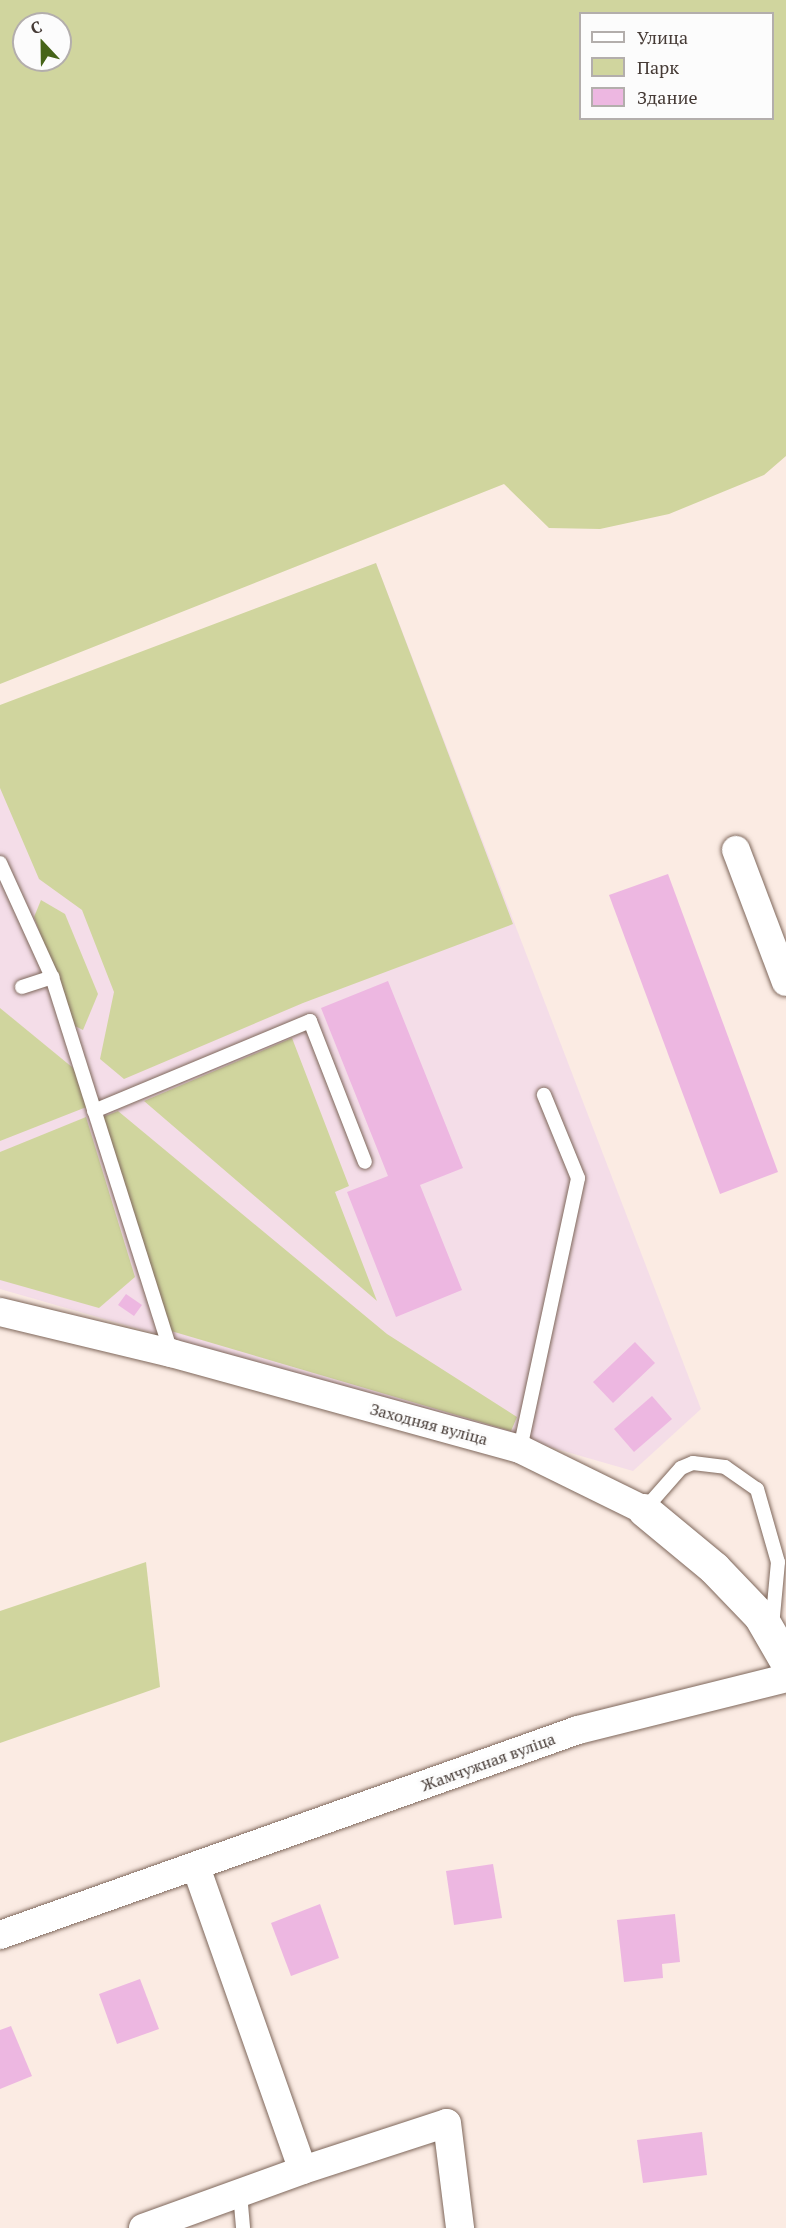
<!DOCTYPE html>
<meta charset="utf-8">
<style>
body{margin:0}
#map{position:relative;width:786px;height:2228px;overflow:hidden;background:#fbebe3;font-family:"PT Serif",serif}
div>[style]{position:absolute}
.medical>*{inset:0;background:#f4dde8}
.green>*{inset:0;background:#d0d59e}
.building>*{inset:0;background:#edb7e1}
.roads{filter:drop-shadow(0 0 2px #7e675b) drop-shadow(0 0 2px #7e675b)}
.service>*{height:14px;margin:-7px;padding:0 7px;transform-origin:7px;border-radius:7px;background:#fff}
.minor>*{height:28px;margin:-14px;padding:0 14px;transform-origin:14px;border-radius:14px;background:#fff}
.tertiary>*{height:33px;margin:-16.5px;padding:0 16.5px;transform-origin:16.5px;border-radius:16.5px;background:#fff}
span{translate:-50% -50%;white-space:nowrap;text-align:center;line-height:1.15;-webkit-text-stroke:6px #fcfcfc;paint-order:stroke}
.street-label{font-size:16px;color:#453a35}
.legend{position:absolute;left:579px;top:12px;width:195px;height:108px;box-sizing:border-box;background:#fcfcfc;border:2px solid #b3aeac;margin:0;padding:8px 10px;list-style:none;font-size:18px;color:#453a35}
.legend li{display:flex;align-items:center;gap:12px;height:30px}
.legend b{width:30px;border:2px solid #b3aeac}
.north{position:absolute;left:12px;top:12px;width:60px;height:60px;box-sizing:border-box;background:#fcfcfc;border:2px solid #b3aeac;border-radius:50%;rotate:338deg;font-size:16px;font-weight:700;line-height:24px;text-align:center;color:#453a35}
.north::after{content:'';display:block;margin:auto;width:21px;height:27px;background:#466419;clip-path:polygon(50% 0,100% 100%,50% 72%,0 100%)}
</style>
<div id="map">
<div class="medical">
<i style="clip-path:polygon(376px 563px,701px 1409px,633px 1471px,0 1289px,0 706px)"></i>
</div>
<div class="green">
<i style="clip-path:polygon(evenodd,0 0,786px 0,786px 456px,764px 475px,669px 514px,600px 529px,549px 528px,504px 484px,0 684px,0 0,580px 14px,772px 14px,772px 118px,580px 118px,580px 14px,0 0,24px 24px,60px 24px,60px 60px,24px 60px,24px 24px)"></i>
<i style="clip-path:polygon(376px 563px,513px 924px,303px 1003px,124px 1079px,100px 1059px,114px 992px,82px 910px,39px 879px,0 788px,0 705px)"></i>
<i style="clip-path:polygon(41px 900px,65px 914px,98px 994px,83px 1030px,75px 1026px,34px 917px)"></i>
<i style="clip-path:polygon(0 1008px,78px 1072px,89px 1106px,0 1141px)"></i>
<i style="clip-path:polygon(292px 1038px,349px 1186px,335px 1192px,377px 1301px,144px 1101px)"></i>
<i style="clip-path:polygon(118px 1111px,387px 1334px,517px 1417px,511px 1431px,171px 1331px,103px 1117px)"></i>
<i style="clip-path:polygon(86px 1117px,135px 1277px,99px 1308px,0 1280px,0 1152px)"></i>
<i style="clip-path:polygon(146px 1562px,160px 1687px,0 1743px,0 1611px)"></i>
</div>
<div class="building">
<i style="clip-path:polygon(668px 874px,778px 1172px,720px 1194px,609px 895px)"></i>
<i style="clip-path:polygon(388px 981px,463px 1168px,420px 1185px,462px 1290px,396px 1317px,347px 1192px,388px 1176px,321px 1008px)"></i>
<i style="clip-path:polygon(126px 1294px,142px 1305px,134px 1316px,118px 1305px)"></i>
<i style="clip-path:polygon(635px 1342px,655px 1363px,613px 1403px,593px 1382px)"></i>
<i style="clip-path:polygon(652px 1396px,672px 1419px,634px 1452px,614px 1429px)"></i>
<i style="clip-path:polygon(493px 1864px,502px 1918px,454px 1925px,446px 1871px)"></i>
<i style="clip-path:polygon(320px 1904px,339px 1958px,291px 1976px,271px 1923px)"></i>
<i style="clip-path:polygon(675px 1914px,680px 1962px,662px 1964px,663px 1978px,624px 1982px,617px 1920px)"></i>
<i style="clip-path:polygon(140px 1979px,159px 2029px,117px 2044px,99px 1994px)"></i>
<i style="clip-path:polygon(11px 2026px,32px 2076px,0 2089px,0 2030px)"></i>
<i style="clip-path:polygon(702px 2132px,707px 2175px,643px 2183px,637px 2140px)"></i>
</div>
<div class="roads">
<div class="service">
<i style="left:0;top:863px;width:125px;rotate:65.5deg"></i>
<i style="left:52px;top:977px;width:394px;rotate:72.4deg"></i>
<i style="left:22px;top:987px;width:32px;rotate:-18deg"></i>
<i style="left:94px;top:1111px;width:234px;rotate:-22.6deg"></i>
<i style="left:310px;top:1021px;width:151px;rotate:68.7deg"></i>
<i style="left:520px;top:1449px;width:277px;rotate:-77.9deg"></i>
<i style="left:578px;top:1178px;width:90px;rotate:-112.3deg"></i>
<i style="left:644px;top:1510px;width:56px;rotate:-48.6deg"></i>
<i style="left:681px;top:1468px;width:13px;rotate:-23deg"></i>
<i style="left:693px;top:1463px;width:32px;rotate:7deg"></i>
<i style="left:725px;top:1467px;width:39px;rotate:35deg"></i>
<i style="left:757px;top:1489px;width:76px;rotate:74deg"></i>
<i style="left:778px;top:1562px;width:65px;rotate:95.3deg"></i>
<i style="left:240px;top:2193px;width:35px;rotate:85deg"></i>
</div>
<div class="minor">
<i style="left:736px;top:850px;width:141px;rotate:69.3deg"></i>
<i style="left:0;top:1312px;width:176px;rotate:13.5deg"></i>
<i style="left:171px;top:1353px;width:362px;rotate:15.4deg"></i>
<i style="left:520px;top:1449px;width:138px;rotate:26.2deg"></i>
<i style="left:196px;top:1867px;width:321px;rotate:70.6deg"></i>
<i style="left:303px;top:2170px;width:151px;rotate:-18.1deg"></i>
<i style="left:447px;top:2123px;width:106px;rotate:82.9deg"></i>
<i style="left:0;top:1935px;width:613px;rotate:-19.53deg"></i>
<i style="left:578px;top:1730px;width:214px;rotate:-14deg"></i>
<i style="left:143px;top:2228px;width:170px;rotate:-19.9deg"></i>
</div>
<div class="tertiary">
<i style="left:644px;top:1510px;width:91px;rotate:39.6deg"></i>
<i style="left:714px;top:1568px;width:66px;rotate:46.2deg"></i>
<i style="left:760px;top:1616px;width:52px;rotate:60deg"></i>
</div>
</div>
<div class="street-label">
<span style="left:429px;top:1424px;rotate:15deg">Заходняя вуліца</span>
<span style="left:488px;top:1762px;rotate:-20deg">Жамчужная вуліца</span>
</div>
<ul class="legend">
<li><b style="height:8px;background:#fff"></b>Улица</li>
<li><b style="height:16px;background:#d0d59e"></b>Парк</li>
<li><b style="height:16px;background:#edb7e1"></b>Здание</li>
</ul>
<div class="north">С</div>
</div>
